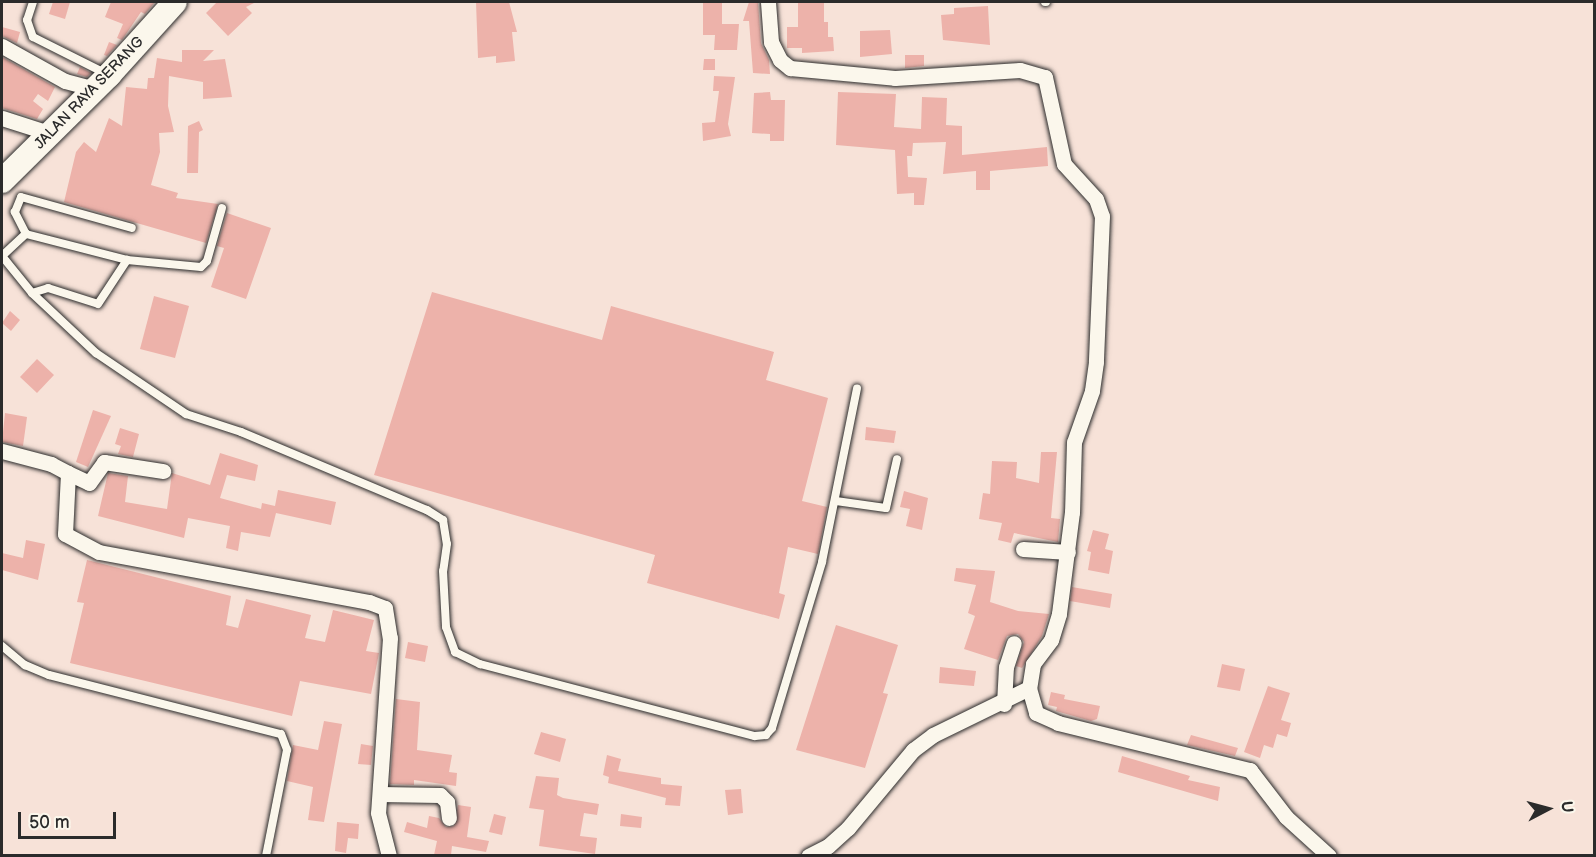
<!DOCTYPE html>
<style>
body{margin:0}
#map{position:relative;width:1596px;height:857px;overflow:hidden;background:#f7e2d8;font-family:"Balsamiq Sans",sans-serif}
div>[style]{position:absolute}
.building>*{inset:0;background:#edb2aa}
.roads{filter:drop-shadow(0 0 2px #2b2b2b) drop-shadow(0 0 2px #2b2b2b)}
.service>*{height:8px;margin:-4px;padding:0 4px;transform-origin:4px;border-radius:4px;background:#fbf7ec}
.minor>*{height:15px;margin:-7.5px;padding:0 7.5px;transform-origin:7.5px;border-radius:7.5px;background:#fbf7ec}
.trunk>*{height:24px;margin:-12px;padding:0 12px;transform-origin:12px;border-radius:12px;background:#fbf7ec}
span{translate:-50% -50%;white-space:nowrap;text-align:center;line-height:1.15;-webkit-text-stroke:4.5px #fbf7ec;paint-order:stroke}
.street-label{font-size:15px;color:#2b2b2b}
.frame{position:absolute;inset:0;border:3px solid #2b2b2b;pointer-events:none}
.north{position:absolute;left:1518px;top:779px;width:60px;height:60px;-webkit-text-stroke:4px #fbf7ec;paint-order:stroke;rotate:84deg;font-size:16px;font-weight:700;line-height:24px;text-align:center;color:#2b2b2b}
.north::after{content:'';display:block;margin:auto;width:21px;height:27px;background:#2b2b2b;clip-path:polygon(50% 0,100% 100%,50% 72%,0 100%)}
.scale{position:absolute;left:18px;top:812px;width:98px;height:27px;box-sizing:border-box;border:3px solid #2b2b2b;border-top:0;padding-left:8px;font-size:18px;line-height:21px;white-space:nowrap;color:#2b2b2b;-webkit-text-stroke:4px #fbf7ec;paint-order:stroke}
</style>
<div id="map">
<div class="building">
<i style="clip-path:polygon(53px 2px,70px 2px,65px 19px,49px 14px)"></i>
<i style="clip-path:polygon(111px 2px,155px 2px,145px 14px,141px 12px,122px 40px,117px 38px,123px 24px,105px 17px)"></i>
<i style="clip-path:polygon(217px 2px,256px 2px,246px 7px,252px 13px,228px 36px,206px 13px)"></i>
<i style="clip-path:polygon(476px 2px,509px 2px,517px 32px,512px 32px,515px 61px,496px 63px,496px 56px,478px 58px)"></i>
<i style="clip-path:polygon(703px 2px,722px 2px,722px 24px,739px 24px,737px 50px,714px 50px,715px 35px,703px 35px)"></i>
<i style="clip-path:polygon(749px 2px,758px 2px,761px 43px,769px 60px,770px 74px,753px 73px,749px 21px,743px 21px)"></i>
<i style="clip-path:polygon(798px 2px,824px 2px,824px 22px,828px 22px,828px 37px,833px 37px,834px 51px,802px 53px,802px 48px,787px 48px,787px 27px,798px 27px)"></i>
<i style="clip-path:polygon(988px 6px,990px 45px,943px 40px,941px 15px,954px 14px,954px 8px)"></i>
<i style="clip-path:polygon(2px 27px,20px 32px,17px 43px,2px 36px)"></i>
<i style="clip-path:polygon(890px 30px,892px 54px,860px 57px,860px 31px)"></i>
<i style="clip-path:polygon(109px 42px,117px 45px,107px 56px,104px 55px)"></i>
<i style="clip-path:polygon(182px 50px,214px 50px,203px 61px,225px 59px,232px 97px,203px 99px,203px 82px,169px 76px,168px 106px,174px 132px,159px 133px,160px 152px,151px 185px,178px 193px,176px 198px,218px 204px,206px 243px,64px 202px,76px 152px,84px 142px,96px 152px,109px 118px,122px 126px,126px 87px,147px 89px,148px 78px,154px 78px,157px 58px,182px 62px)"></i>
<i style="clip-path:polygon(905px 55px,924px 55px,924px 66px,905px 68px)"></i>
<i style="clip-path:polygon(2px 57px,55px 87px,48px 101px,38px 94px,33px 101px,43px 109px,37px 119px,2px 108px)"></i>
<i style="clip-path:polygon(704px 59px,715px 59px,715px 70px,703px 70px)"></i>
<i style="clip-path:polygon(80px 67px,91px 73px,87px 77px,77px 74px)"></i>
<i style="clip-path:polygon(714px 76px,735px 77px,728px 124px,731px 136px,703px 141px,702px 123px,715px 122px,719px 91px,713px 91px)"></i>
<i style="clip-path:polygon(770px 92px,771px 100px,785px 100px,784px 141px,770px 141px,770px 134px,752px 133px,754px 93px)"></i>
<i style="clip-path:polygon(838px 92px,896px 94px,894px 127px,921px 129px,922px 97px,947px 98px,946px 125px,962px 126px,962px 155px,1047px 147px,1048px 166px,990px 171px,990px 190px,976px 190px,976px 171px,943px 174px,946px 142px,913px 143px,912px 156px,907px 156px,908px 177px,927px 178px,924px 205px,914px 205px,914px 193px,897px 194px,895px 150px,836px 145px)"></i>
<i style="clip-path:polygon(199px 121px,203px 130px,199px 132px,198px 173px,187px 173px,188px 126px)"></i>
<i style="clip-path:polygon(227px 213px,271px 228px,246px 299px,211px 287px,224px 248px,217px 246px)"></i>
<i style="clip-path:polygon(432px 292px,602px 340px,611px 306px,774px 352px,766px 380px,828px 398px,802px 501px,827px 507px,818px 554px,788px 547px,779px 593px,785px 595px,779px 619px,647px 583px,655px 555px,374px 475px)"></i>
<i style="clip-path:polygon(154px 296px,189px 306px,175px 358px,140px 349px)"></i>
<i style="clip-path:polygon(10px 311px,20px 320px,11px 331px,2px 323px)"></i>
<i style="clip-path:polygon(37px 359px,54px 375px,37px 393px,20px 377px)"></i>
<i style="clip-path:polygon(93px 410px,111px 416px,88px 467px,76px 462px)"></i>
<i style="clip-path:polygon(5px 413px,27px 417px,23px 446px,2px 442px)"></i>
<i style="clip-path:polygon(866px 427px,896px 431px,894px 443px,865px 440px)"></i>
<i style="clip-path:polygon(120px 428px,139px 434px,133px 457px,118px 454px,121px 446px,115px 444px)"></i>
<i style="clip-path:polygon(1041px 452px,1057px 452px,1051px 518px,1060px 519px,1058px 542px,1014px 533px,1011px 543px,998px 540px,1002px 523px,979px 519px,983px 493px,990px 494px,992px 461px,1017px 462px,1016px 478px,1039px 483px)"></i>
<i style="clip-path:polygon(220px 453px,258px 465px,255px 481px,227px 475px,220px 498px,261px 509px,262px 503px,275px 506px,278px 490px,336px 502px,331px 525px,276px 513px,270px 537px,241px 532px,238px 551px,226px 548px,230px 526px,188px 518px,184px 538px,98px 516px,108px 473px,128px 476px,125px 502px,167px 509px,172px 473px,210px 485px)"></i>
<i style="clip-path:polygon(904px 491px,928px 498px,922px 530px,906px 526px,910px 509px,900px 507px)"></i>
<i style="clip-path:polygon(1093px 530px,1109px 534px,1105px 549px,1113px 551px,1109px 574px,1088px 570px,1091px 552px,1087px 551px)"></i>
<i style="clip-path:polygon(26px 540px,45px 544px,38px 580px,2px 570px,2px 553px,23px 558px)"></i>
<i style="clip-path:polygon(87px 560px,231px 596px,226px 625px,238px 628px,246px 599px,311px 615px,305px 638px,325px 642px,333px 610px,374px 620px,366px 651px,379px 653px,371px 694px,300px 681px,292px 716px,70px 663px,84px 603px,77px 602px)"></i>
<i style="clip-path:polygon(956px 568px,995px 571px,990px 602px,1018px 611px,1049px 614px,1042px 636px,1022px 668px,1016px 666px,1024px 642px,1018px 634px,1007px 636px,998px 660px,964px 649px,975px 616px,968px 613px,976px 585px,954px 581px)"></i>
<i style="clip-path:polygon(1072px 587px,1112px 594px,1110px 608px,1070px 601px)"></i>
<i style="clip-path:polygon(836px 625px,898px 645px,883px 693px,888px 694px,865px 768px,796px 750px)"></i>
<i style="clip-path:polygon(408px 642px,428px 646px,425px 662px,405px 658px)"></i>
<i style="clip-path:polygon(1222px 664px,1245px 669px,1240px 691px,1217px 687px)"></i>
<i style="clip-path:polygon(940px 667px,976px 671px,974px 686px,939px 683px)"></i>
<i style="clip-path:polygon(1268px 686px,1290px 693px,1281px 720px,1291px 723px,1287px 737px,1277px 734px,1273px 748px,1264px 745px,1260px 758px,1244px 752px)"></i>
<i style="clip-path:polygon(1051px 692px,1065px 695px,1064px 699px,1100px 706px,1097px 719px,1091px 721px,1056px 711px,1057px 707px,1048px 705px)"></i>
<i style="clip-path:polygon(396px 699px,420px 702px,417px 750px,452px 755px,449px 772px,457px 773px,456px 786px,414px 780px,414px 785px,390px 784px)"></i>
<i style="clip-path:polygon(324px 721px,342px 724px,324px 822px,308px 820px,313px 787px,287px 781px,293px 745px,318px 750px)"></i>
<i style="clip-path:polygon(541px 732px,566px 739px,560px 762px,534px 754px)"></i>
<i style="clip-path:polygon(1191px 735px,1238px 748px,1235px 756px,1187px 745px)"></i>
<i style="clip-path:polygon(361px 744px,373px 746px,371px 765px,358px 764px)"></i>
<i style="clip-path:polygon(607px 755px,621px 759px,618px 771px,661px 778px,661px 784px,682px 786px,680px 806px,665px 805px,666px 798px,608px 783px,609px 777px,603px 775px)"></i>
<i style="clip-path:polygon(1122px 756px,1190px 776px,1188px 780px,1220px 787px,1218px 801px,1118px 772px)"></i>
<i style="clip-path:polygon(536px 776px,559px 778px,557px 795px,563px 798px,599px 804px,597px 815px,584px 813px,580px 836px,597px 838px,595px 854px,539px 846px,544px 810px,529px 808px)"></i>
<i style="clip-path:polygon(741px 789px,743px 813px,728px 815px,725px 790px)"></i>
<i style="clip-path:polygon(458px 805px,471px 807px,467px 837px,489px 841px,486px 852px,452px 846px,451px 855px,434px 855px,437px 841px,404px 832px,407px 822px,427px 828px,429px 816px,439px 818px,446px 827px,454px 826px)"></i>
<i style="clip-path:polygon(494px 814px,506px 817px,502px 835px,489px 832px)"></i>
<i style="clip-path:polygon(621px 814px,642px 817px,641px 828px,620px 826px)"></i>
<i style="clip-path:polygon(337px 822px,359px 824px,358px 839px,348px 838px,346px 853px,335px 851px)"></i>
</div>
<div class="roads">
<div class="service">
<i style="left:33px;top:2px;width:19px;rotate:108deg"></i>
<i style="left:27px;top:20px;width:18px;rotate:71deg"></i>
<i style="left:33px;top:37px;width:80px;rotate:26.6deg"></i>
<i style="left:1045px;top:2px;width:1px"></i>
<i style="left:26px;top:234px;width:104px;rotate:14.4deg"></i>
<i style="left:127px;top:260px;width:74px;rotate:5.4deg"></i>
<i style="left:201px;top:267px;width:8px;rotate:-45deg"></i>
<i style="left:207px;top:261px;width:55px;rotate:-74.2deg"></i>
<i style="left:2px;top:256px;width:48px;rotate:51deg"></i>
<i style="left:32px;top:293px;width:88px;rotate:43.2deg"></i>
<i style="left:96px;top:353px;width:109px;rotate:34.1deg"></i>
<i style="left:186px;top:414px;width:58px;rotate:18.1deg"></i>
<i style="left:241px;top:432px;width:202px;rotate:22.8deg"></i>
<i style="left:427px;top:510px;width:19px;rotate:32deg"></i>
<i style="left:443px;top:520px;width:24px;rotate:81deg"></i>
<i style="left:447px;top:544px;width:27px;rotate:98deg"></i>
<i style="left:443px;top:571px;width:56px;rotate:86.9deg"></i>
<i style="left:446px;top:627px;width:27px;rotate:70deg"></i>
<i style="left:455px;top:652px;width:28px;rotate:26deg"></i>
<i style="left:480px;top:664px;width:284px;rotate:14.7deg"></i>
<i style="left:755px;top:736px;width:11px;rotate:-5deg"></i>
<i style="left:766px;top:735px;width:9px;rotate:-49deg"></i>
<i style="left:772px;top:728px;width:173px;rotate:-73.2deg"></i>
<i style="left:822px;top:562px;width:177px;rotate:-78.6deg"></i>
<i style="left:2px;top:256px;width:33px;rotate:-43deg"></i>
<i style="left:26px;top:234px;width:25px;rotate:-117deg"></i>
<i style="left:15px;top:212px;width:16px;rotate:-68deg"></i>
<i style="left:21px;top:197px;width:115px;rotate:15.6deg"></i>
<i style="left:32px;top:293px;width:17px;rotate:-17deg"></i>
<i style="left:48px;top:288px;width:52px;rotate:17.7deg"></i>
<i style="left:98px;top:304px;width:53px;rotate:-56.6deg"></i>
<i style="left:836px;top:501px;width:50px;rotate:8deg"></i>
<i style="left:886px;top:508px;width:50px;rotate:-77.3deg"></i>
<i style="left:2px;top:646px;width:30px;rotate:40deg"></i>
<i style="left:25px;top:665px;width:26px;rotate:23deg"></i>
<i style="left:49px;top:675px;width:239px;rotate:14.3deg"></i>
<i style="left:281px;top:734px;width:17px;rotate:69deg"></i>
<i style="left:287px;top:750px;width:108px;rotate:101.2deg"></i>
</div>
<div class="minor">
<i style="left:768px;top:2px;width:40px;rotate:85.7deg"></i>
<i style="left:771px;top:42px;width:20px;rotate:63deg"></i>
<i style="left:780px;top:60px;width:13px;rotate:39deg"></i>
<i style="left:790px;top:68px;width:105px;rotate:5.4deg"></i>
<i style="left:895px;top:78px;width:125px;rotate:-3.7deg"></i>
<i style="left:1020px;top:70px;width:26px;rotate:16deg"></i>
<i style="left:1045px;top:77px;width:89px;rotate:77.7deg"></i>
<i style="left:1064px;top:164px;width:47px;rotate:47.6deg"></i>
<i style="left:1096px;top:199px;width:18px;rotate:71deg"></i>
<i style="left:1102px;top:216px;width:146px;rotate:92.4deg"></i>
<i style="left:1096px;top:362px;width:29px;rotate:98deg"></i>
<i style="left:1092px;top:391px;width:54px;rotate:109.4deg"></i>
<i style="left:1074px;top:442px;width:70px;rotate:91.6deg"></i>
<i style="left:1072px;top:512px;width:103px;rotate:97.3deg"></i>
<i style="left:1059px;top:614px;width:27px;rotate:107deg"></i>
<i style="left:1051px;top:640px;width:30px;rotate:127deg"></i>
<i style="left:1033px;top:664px;width:24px;rotate:99deg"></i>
<i style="left:1029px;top:688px;width:107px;rotate:153.9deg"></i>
<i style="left:933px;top:735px;width:25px;rotate:143deg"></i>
<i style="left:913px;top:750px;width:102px;rotate:129.8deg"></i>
<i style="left:848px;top:828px;width:27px;rotate:138deg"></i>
<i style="left:828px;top:846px;width:22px;rotate:153deg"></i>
<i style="left:2px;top:46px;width:72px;rotate:29.1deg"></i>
<i style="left:65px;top:81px;width:31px;rotate:15deg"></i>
<i style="left:2px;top:118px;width:52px;rotate:17.7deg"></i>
<i style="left:2px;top:451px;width:51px;rotate:14.9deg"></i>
<i style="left:51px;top:464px;width:19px;rotate:28deg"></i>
<i style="left:68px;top:473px;width:61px;rotate:92.8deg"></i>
<i style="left:65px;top:534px;width:38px;rotate:28deg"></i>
<i style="left:99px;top:552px;width:275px;rotate:10.5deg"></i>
<i style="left:369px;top:602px;width:17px;rotate:21deg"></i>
<i style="left:385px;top:608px;width:30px;rotate:81deg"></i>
<i style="left:390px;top:638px;width:175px;rotate:93.9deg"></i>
<i style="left:378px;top:813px;width:44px;rotate:75.7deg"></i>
<i style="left:68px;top:473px;width:23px;rotate:25deg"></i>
<i style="left:89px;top:483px;width:26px;rotate:-54deg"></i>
<i style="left:104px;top:462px;width:60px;rotate:8.7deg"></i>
<i style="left:1023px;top:549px;width:45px;rotate:3.8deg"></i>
<i style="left:1029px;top:688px;width:26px;rotate:74deg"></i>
<i style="left:1036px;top:713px;width:24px;rotate:24deg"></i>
<i style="left:1058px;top:723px;width:198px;rotate:13.8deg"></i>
<i style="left:1250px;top:770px;width:59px;rotate:52.5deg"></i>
<i style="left:1286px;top:817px;width:58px;rotate:42.2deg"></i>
<i style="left:1004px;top:704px;width:37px;rotate:-87deg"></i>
<i style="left:1006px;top:667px;width:25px;rotate:-72deg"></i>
<i style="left:380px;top:794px;width:60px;rotate:1deg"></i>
<i style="left:440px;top:795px;width:10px;rotate:45deg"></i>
<i style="left:447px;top:802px;width:16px;rotate:83deg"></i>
</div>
<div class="trunk">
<i style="left:2px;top:181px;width:151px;rotate:-44.7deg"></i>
<i style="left:109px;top:75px;width:98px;rotate:-47.9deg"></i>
</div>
</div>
<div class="street-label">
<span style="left:89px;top:93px;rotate:-46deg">JALAN RAYA SERANG</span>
</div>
<div class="frame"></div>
<div class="north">U</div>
<div class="scale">50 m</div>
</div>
